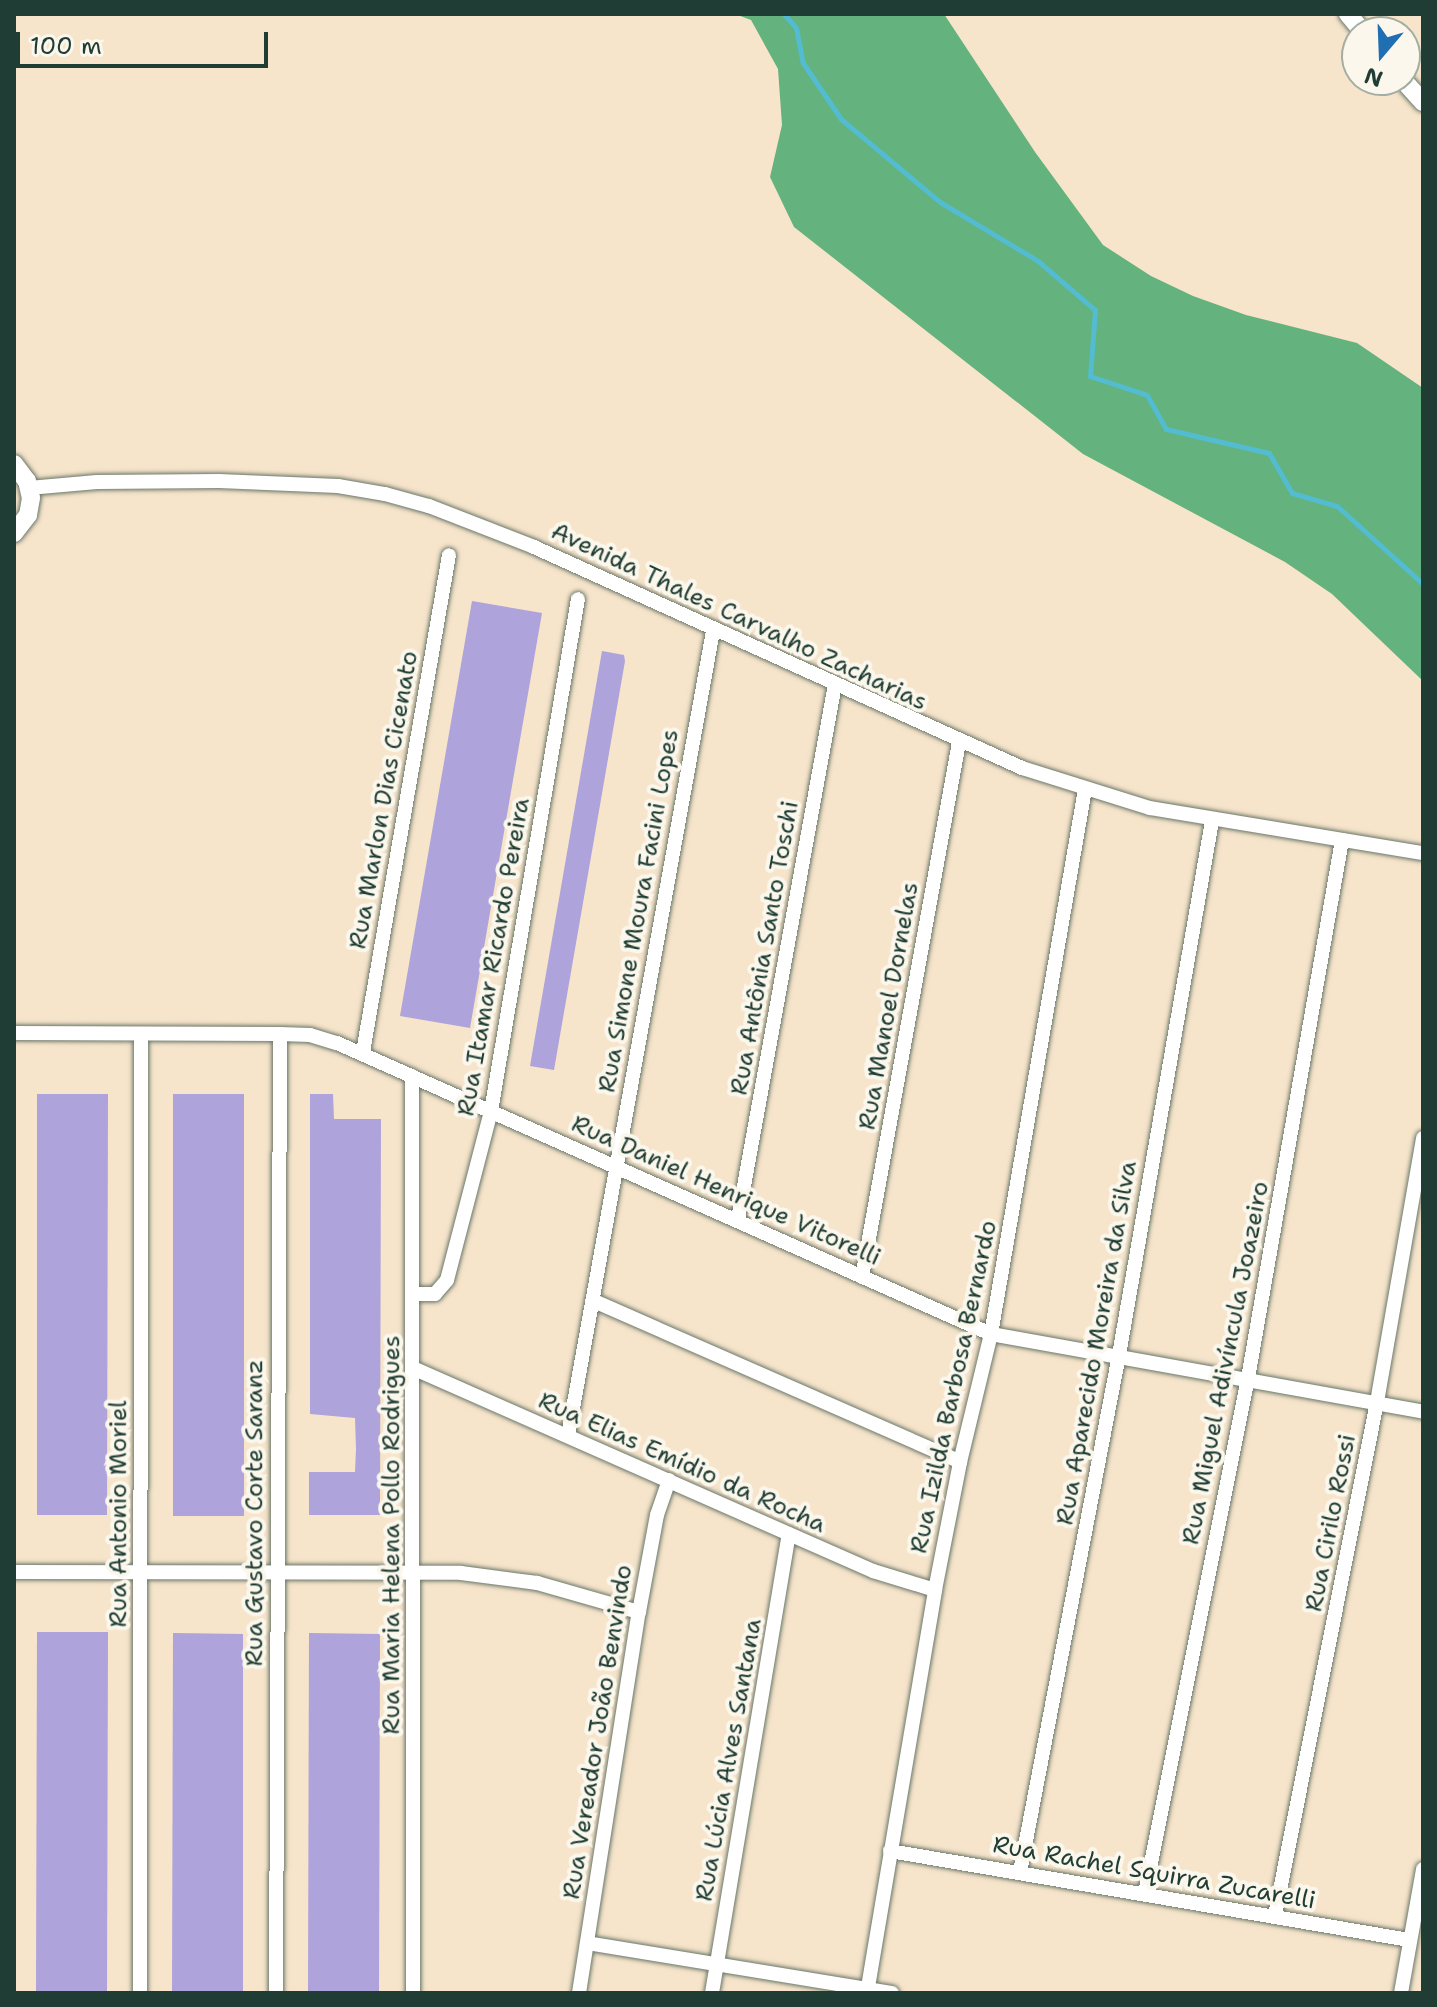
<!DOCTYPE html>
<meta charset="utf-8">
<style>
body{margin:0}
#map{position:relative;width:1437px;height:2007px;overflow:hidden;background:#f6e4cb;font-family:"Shantell Sans",sans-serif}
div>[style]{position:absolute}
.forest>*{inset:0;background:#64b27d}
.stream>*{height:5px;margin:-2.5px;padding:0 2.5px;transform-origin:2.5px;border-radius:2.5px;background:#53bcd0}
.building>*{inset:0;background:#aea3da}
.roads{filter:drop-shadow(0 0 2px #6a7769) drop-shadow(0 0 2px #6a7769)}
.street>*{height:14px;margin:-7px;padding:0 7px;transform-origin:7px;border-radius:7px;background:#fff}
.secondary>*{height:18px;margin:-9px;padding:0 9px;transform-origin:9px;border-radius:9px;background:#fff}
span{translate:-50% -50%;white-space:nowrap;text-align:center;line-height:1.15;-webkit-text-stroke:8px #fbf7ec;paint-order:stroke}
.street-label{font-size:24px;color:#1f3d34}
.frame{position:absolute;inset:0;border:16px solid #1f3d34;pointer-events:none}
.north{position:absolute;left:1341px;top:16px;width:80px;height:80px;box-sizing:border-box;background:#fbf7ec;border:2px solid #a3ada2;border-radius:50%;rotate:199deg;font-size:22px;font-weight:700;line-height:32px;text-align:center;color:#1f3d34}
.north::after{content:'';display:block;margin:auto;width:28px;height:36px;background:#1f6fb2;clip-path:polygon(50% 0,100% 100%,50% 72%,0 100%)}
.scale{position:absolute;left:16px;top:32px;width:252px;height:36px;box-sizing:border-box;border:4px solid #1f3d34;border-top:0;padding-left:10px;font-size:24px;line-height:28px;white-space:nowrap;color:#1f3d34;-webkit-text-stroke:6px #fbf7ec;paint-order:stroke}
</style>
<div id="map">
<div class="forest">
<i style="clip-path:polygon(735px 14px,944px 14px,1035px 152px,1103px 245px,1151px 276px,1193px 296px,1246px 315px,1357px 343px,1423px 388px,1423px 681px,1332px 594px,1285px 562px,1083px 454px,794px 227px,770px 177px,782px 125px,778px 69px,751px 20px)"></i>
</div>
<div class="stream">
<i style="left:784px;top:14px;width:18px;rotate:49deg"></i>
<i style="left:796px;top:28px;width:36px;rotate:79deg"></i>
<i style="left:803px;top:63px;width:68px;rotate:55.8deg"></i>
<i style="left:841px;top:119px;width:129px;rotate:40deg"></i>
<i style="left:940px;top:202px;width:114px;rotate:31deg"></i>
<i style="left:1038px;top:261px;width:75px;rotate:40.7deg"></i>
<i style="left:1095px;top:310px;width:66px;rotate:94.3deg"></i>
<i style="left:1090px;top:376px;width:60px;rotate:18.4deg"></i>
<i style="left:1147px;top:395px;width:39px;rotate:61deg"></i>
<i style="left:1166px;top:429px;width:106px;rotate:13.1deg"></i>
<i style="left:1269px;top:453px;width:46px;rotate:60.1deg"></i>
<i style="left:1292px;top:493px;width:47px;rotate:16.1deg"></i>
<i style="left:1337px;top:506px;width:116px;rotate:42.2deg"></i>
</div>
<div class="building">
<i style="clip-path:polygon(472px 601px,542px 613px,470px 1028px,400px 1016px)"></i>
<i style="clip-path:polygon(602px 651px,624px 655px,625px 661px,554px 1070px,530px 1066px)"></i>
<i style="clip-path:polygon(37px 1094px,108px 1094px,107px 1515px,37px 1515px)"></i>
<i style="clip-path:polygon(173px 1094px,244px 1094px,244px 1516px,173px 1516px)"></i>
<i style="clip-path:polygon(310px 1094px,333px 1094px,334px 1119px,381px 1119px,380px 1515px,309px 1515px,309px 1472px,355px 1472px,356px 1449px,355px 1418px,310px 1414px)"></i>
<i style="clip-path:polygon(37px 1632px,108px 1632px,107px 1993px,36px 1993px)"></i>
<i style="clip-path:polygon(173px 1633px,243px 1634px,243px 1993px,172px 1993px)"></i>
<i style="clip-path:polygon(309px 1633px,380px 1634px,379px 1993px,308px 1993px)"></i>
</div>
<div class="roads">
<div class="street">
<i style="left:29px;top:488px;width:68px;rotate:-5deg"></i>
<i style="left:97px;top:482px;width:122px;rotate:-0.5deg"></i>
<i style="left:219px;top:481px;width:119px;rotate:2.4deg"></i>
<i style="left:338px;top:486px;width:48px;rotate:9.7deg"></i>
<i style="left:385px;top:494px;width:46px;rotate:15.3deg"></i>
<i style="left:429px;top:506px;width:113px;rotate:21.3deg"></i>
<i style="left:534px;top:547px;width:536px;rotate:24.36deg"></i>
<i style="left:1022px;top:768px;width:134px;rotate:17.4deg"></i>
<i style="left:1150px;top:808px;width:277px;rotate:9.4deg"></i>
<i style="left:14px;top:1033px;width:266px;rotate:0.2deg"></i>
<i style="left:280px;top:1034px;width:30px;rotate:2deg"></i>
<i style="left:310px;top:1035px;width:28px;rotate:17deg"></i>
<i style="left:337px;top:1043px;width:716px;rotate:23.99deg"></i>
<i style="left:991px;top:1334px;width:439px;rotate:10.2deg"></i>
<i style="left:363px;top:1052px;width:504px;rotate:-80.18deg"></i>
<i style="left:412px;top:1076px;width:917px;rotate:89.94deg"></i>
<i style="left:738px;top:1219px;width:544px;rotate:-79.72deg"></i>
<i style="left:862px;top:1277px;width:544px;rotate:-79.72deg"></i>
<i style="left:413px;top:1294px;width:22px"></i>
<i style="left:435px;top:1294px;width:18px;rotate:-49deg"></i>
<i style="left:447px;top:1280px;width:175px;rotate:-75.4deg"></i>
<i style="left:491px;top:1111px;width:519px;rotate:-80.36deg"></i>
<i style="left:594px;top:1301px;width:400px;rotate:23.7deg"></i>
<i style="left:415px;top:1369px;width:501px;rotate:23.8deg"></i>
<i style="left:873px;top:1571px;width:65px;rotate:17deg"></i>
<i style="left:568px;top:1436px;width:818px;rotate:-79.79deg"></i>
<i style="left:14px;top:1572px;width:447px;rotate:0.1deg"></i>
<i style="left:461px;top:1573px;width:77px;rotate:7.5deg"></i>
<i style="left:537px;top:1583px;width:106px;rotate:15.9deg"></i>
<i style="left:890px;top:1851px;width:527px;rotate:9.73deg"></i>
<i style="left:1020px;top:1872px;width:526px;rotate:-79.16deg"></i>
<i style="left:1119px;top:1355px;width:542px;rotate:-80.12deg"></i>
<i style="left:1145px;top:1893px;width:525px;rotate:-78.69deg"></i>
<i style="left:1248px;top:1378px;width:546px;rotate:-80.09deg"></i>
<i style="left:1275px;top:1915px;width:523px;rotate:-78.75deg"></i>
<i style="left:1377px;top:1402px;width:268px;rotate:-80.1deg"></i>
<i style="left:587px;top:1943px;width:309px;rotate:9.3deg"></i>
<i style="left:140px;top:1993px;width:958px;rotate:-89.94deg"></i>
<i style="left:276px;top:1993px;width:959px;rotate:-89.76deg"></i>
<i style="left:579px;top:1993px;width:386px;rotate:-81.1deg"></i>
<i style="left:639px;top:1612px;width:99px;rotate:-79.5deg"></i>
<i style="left:657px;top:1515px;width:37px;rotate:-71deg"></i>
<i style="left:712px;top:1993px;width:465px;rotate:-80.5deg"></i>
<i style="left:867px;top:1993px;width:409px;rotate:-80.4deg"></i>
<i style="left:935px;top:1590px;width:130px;rotate:-78.9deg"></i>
<i style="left:960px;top:1462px;width:132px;rotate:-76.4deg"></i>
<i style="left:991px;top:1334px;width:553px;rotate:-80.21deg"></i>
<i style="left:1401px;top:1993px;width:126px;rotate:-79.9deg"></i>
</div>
<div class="secondary">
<i style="left:1348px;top:14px;width:23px;rotate:50deg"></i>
<i style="left:1403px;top:80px;width:30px;rotate:48deg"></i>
<i style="left:14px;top:464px;width:21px;rotate:53deg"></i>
<i style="left:27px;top:481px;width:17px;rotate:77deg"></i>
<i style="left:31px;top:498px;width:17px;rotate:100deg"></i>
<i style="left:28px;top:515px;width:23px;rotate:128deg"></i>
</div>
</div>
<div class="street-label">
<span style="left:739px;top:617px;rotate:25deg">Avenida Thales Carvalho Zacharias</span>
<span style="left:384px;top:800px;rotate:-80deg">Rua Marlon Dias Cicenato</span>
<span style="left:639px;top:911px;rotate:-80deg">Rua Simone Moura Facini Lopes</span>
<span style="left:765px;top:948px;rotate:-80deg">Rua Antônia Santo Toschi</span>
<span style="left:494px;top:957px;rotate:-80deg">Rua Itamar Ricardo Pereira</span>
<span style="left:889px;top:1006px;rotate:-80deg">Rua Manoel Dornelas</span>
<span style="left:726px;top:1191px;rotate:24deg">Rua Daniel Henrique Vitorelli</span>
<span style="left:1097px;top:1343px;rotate:-80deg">Rua Aparecido Moreira da Silva</span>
<span style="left:1226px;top:1363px;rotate:-79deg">Rua Miguel Adivíncula Joazeiro</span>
<span style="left:954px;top:1387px;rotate:-78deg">Rua Izilda Barbosa Bernardo</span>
<span style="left:682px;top:1463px;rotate:24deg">Rua Elias Emídio da Rocha</span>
<span style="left:255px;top:1513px;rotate:-90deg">Rua Gustavo Corte Saranz</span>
<span style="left:119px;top:1514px;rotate:-90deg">Rua Antonio Moriel</span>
<span style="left:1331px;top:1523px;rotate:-79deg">Rua Cirilo Rossi</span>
<span style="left:392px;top:1535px;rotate:-90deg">Rua Maria Helena Pollo Rodrigues</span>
<span style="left:598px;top:1732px;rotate:-81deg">Rua Vereador João Benvindo</span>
<span style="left:729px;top:1760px;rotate:-80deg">Rua Lúcia Alves Santana</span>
<span style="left:1154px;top:1873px;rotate:10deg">Rua Rachel Squirra Zucarelli</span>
</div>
<div class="frame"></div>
<div class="north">N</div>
<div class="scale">100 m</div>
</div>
